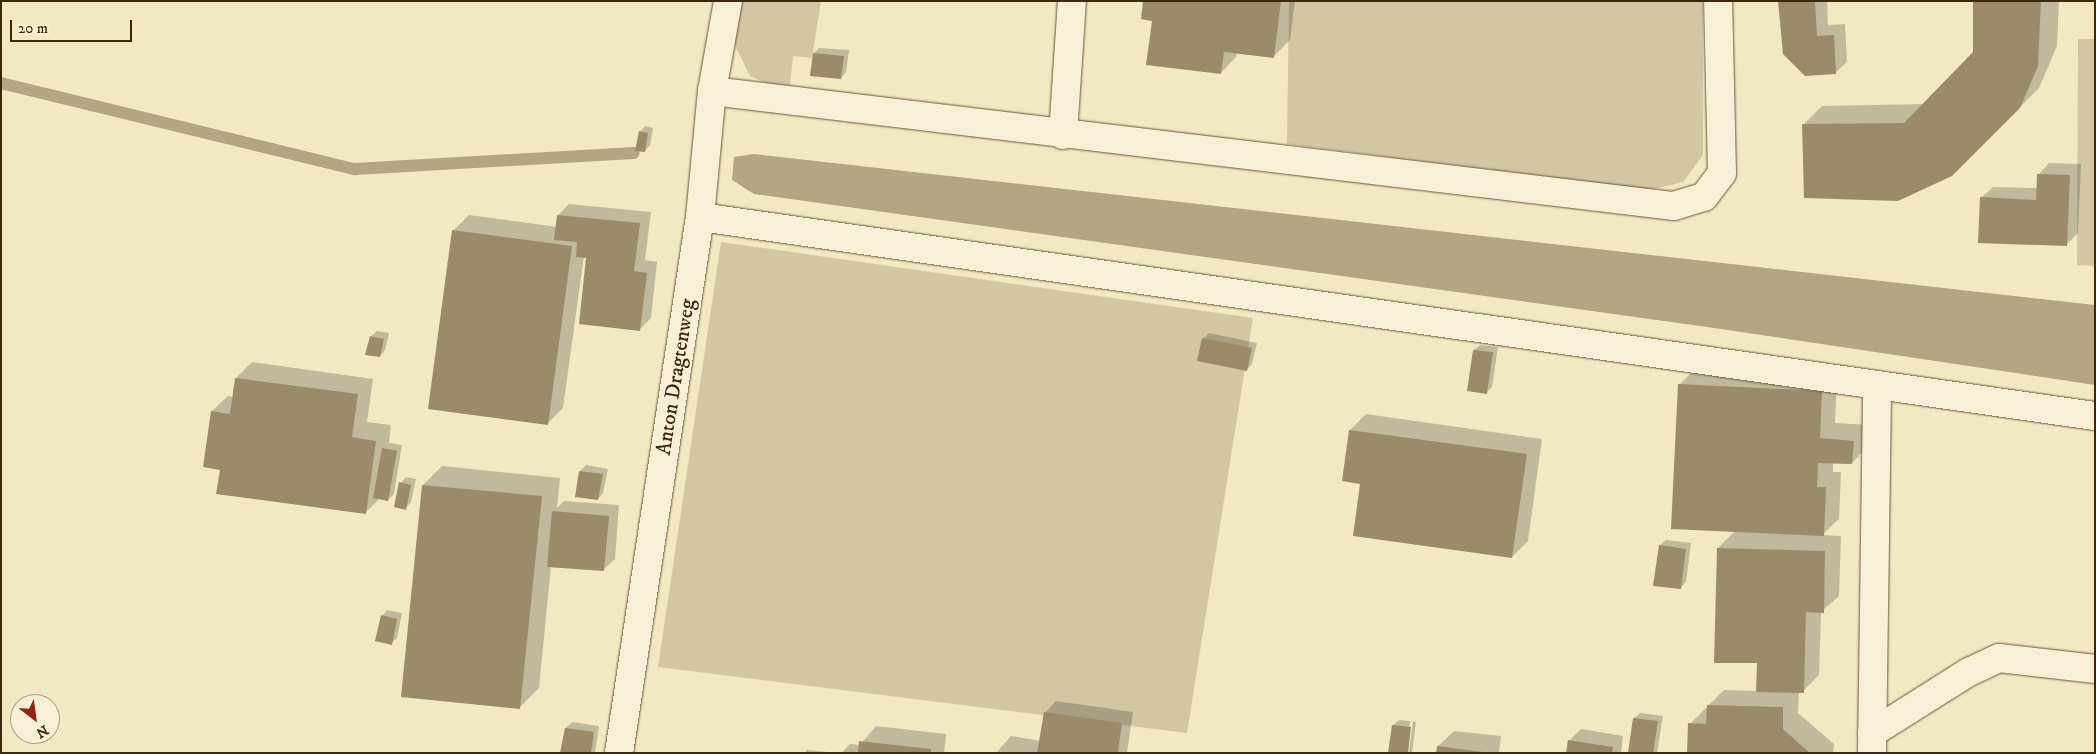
<!DOCTYPE html>
<style>
body{margin:0}
#map{position:relative;width:2096px;height:754px;overflow:hidden;background:#f2e8c2;font-family:"IM FELL DW Pica",serif}
div>[style]{position:absolute}
.green>*{inset:0;background:#d3c7a3}
.water>*{inset:0;background:#b4a684}
.shadow>*{inset:0;background:#0003}
.stream>*{height:12px;margin:-6px;padding:0 6px;transform-origin:6px;border-radius:6px;background:#b4a684}
.building>*{inset:0;background:#9b8b6b}
.roads{filter:drop-shadow(0 0 1px #6a563a) drop-shadow(0 0 1px #6a563a)}
.street>*{height:28px;margin:-14px;padding:0 14px;transform-origin:14px;border-radius:14px;background:#f7f0d7}
.secondary>*{height:28px;margin:-14px;padding:0 14px;transform-origin:14px;border-radius:14px;background:#f7f0d7}
span{translate:-50% -50%;white-space:nowrap;text-align:center;line-height:1.15;-webkit-text-stroke:4px #f7f0d7;paint-order:stroke}
.street-label{font-size:21px;color:#3d260d}
.frame{position:absolute;inset:0;border:2px solid #3d260d;pointer-events:none}
.north{position:absolute;left:10px;top:694px;width:50px;height:50px;box-sizing:border-box;background:#f7f0d7;border:1px solid #ad9f86;border-radius:50%;rotate:150deg;font-size:14px;font-weight:700;line-height:20px;text-align:center;color:#3d260d}
.north::after{content:'';display:block;margin:auto;width:18px;height:22px;background:#8f2418;clip-path:polygon(50% 0,100% 100%,50% 72%,0 100%)}
.scale{position:absolute;left:10px;top:20px;width:122px;height:22px;box-sizing:border-box;border:2px solid #3d260d;border-top:0;padding-left:6px;font-size:15px;line-height:18px;white-space:nowrap;color:#3d260d;-webkit-text-stroke:4px #f7f0d7;paint-order:stroke}
</style>
<div id="map">
<div class="green">
<i style="clip-path:polygon(742px 1px,821px 1px,812px 58px,793px 56px,790px 85px,766px 83px,750px 76px,734px 43px)"></i>
<i style="clip-path:polygon(1289px 1px,1703px 1px,1703px 155px,1683px 182px,1650px 190px,1287px 144px)"></i>
<i style="clip-path:polygon(2078px 39px,2095px 39px,2095px 266px,2077px 265px)"></i>
<i style="clip-path:polygon(721px 242px,1253px 318px,1187px 733px,658px 667px)"></i>
</div>
<div class="water">
<i style="clip-path:polygon(754px 154px,2095px 305px,2095px 385px,1714px 328px,754px 194px,732px 180px,734px 157px)"></i>
</div>
<div class="shadow">
<i style="clip-path:polygon(1145px 1px,1295px 1px,1290px 40px,1274px 56px,1237px 52px,1236px 57px,1221px 73px,1153px 20px)"></i>
<i style="clip-path:polygon(1780px 1px,1827px 1px,1828px 25px,1845px 24px,1847px 62px,1835px 73px)"></i>
<i style="clip-path:polygon(1974px 1px,2059px 1px,2057px 46px,2039px 88px,1951px 175px,1803px 125px,1822px 106px,1924px 104px,1974px 53px)"></i>
<i style="clip-path:polygon(819px 48px,849px 50px,846px 72px,841px 78px,814px 53px)"></i>
<i style="clip-path:polygon(645px 126px,653px 128px,650px 145px,645px 151px,640px 132px)"></i>
<i style="clip-path:polygon(2049px 163px,2081px 164px,2078px 233px,2067px 244px,1981px 198px,1993px 187px,2038px 188px,2038px 175px)"></i>
<i style="clip-path:polygon(569px 204px,651px 212px,645px 260px,657px 262px,651px 318px,640px 329px,588px 257px,584px 256px,563px 408px,547px 424px,453px 231px,469px 215px,557px 227px,558px 215px)"></i>
<i style="clip-path:polygon(377px 331px,389px 333px,385px 350px,380px 356px,371px 336px)"></i>
<i style="clip-path:polygon(1209px 333px,1257px 343px,1252px 364px,1247px 370px,1203px 339px)"></i>
<i style="clip-path:polygon(1480px 345px,1498px 347px,1492px 387px,1487px 392px,1474px 350px)"></i>
<i style="clip-path:polygon(252px 362px,373px 379px,367px 422px,391px 425px,389px 443px,402px 445px,394px 494px,388px 500px,380px 498px,365px 513px,221px 469px,212px 411px,228px 396px,234px 397px,236px 378px)"></i>
<i style="clip-path:polygon(1695px 369px,1837px 376px,1835px 423px,1869px 425px,1867px 447px,1852px 463px,1833px 462px,1833px 472px,1841px 472px,1839px 519px,1822px 535px,1841px 536px,1839px 596px,1821px 612px,1819px 675px,1803px 691px,1799px 691px,1798px 713px,1834px 744px,1833px 753px,1688px 753px,1690px 724px,1724px 690px,1758px 691px,1758px 662px,1718px 548px,1736px 530px,1679px 385px)"></i>
<i style="clip-path:polygon(1366px 414px,1542px 439px,1528px 541px,1512px 557px,1361px 483px,1350px 430px)"></i>
<i style="clip-path:polygon(586px 465px,608px 469px,603px 493px,598px 499px,576px 496px,580px 471px)"></i>
<i style="clip-path:polygon(442px 466px,560px 478px,557px 508px,564px 501px,619px 505px,615px 559px,603px 570px,551px 566px,539px 688px,520px 707px,423px 485px)"></i>
<i style="clip-path:polygon(406px 477px,416px 479px,411px 502px,406px 508px,401px 483px)"></i>
<i style="clip-path:polygon(1666px 540px,1691px 543px,1686px 582px,1680px 588px,1660px 545px)"></i>
<i style="clip-path:polygon(387px 610px,402px 613px,397px 638px,391px 643px,382px 616px)"></i>
<i style="clip-path:polygon(1056px 701px,1133px 712px,1127px 753px,996px 753px,1011px 736px,1041px 741px,1045px 713px)"></i>
<i style="clip-path:polygon(1640px 713px,1663px 716px,1657px 753px,1629px 753px,1634px 718px)"></i>
<i style="clip-path:polygon(1399px 720px,1410px 721px,1407px 753px,1393px 725px)"></i>
<i style="clip-path:polygon(1413px 721px,1416px 722px,1412px 753px,1409px 753px)"></i>
<i style="clip-path:polygon(572px 722px,599px 726px,595px 753px,562px 753px,566px 728px)"></i>
<i style="clip-path:polygon(876px 726px,946px 734px,944px 753px,841px 753px,850px 744px,860px 745px)"></i>
<i style="clip-path:polygon(1581px 729px,1623px 736px,1621px 753px,1567px 753px,1569px 741px)"></i>
<i style="clip-path:polygon(1454px 731px,1501px 736px,1499px 753px,1437px 753px,1438px 746px)"></i>
<i style="clip-path:polygon(807px 750px,838px 753px,804px 753px)"></i>
</div>
<div class="stream">
<i style="left:1px;top:83px;width:364px;rotate:13.7deg"></i>
<i style="left:355px;top:169px;width:279px;rotate:-3.3deg"></i>
</div>
<div class="building">
<i style="clip-path:polygon(1143px 1px,1281px 1px,1274px 58px,1224px 52px,1221px 74px,1146px 65px,1152px 21px,1141px 19px)"></i>
<i style="clip-path:polygon(1778px 1px,1815px 1px,1817px 36px,1834px 35px,1836px 74px,1805px 76px,1783px 54px)"></i>
<i style="clip-path:polygon(1973px 1px,2041px 1px,2038px 66px,2020px 108px,1952px 176px,1898px 201px,1804px 198px,1802px 124px,1904px 123px,1973px 52px)"></i>
<i style="clip-path:polygon(813px 53px,844px 56px,841px 79px,810px 76px)"></i>
<i style="clip-path:polygon(639px 131px,648px 133px,645px 152px,635px 151px)"></i>
<i style="clip-path:polygon(2037px 174px,2070px 175px,2067px 246px,1978px 243px,1980px 197px,2036px 200px)"></i>
<i style="clip-path:polygon(557px 215px,640px 223px,634px 271px,647px 273px,640px 331px,579px 324px,586px 258px,576px 257px,577px 242px,554px 240px)"></i>
<i style="clip-path:polygon(452px 230px,572px 246px,548px 425px,428px 409px)"></i>
<i style="clip-path:polygon(370px 336px,384px 339px,380px 357px,365px 355px)"></i>
<i style="clip-path:polygon(1202px 338px,1252px 348px,1247px 371px,1197px 361px)"></i>
<i style="clip-path:polygon(1473px 350px,1493px 352px,1487px 394px,1467px 391px)"></i>
<i style="clip-path:polygon(235px 378px,358px 394px,352px 437px,376px 441px,366px 514px,216px 494px,220px 470px,203px 467px,211px 411px,230px 414px)"></i>
<i style="clip-path:polygon(1678px 384px,1822px 391px,1820px 438px,1854px 441px,1852px 464px,1818px 463px,1817px 487px,1826px 487px,1824px 536px,1671px 529px)"></i>
<i style="clip-path:polygon(1349px 430px,1527px 454px,1512px 558px,1353px 536px,1360px 484px,1342px 481px)"></i>
<i style="clip-path:polygon(382px 448px,397px 451px,388px 501px,373px 498px)"></i>
<i style="clip-path:polygon(579px 471px,603px 474px,598px 500px,575px 497px)"></i>
<i style="clip-path:polygon(399px 482px,411px 485px,406px 510px,394px 507px)"></i>
<i style="clip-path:polygon(422px 485px,542px 496px,520px 709px,401px 697px)"></i>
<i style="clip-path:polygon(552px 511px,609px 516px,604px 571px,547px 567px)"></i>
<i style="clip-path:polygon(1659px 545px,1686px 549px,1681px 589px,1653px 586px)"></i>
<i style="clip-path:polygon(1717px 548px,1825px 551px,1824px 613px,1806px 612px,1804px 693px,1756px 692px,1757px 663px,1714px 663px)"></i>
<i style="clip-path:polygon(381px 615px,397px 619px,392px 645px,375px 641px)"></i>
<i style="clip-path:polygon(1707px 705px,1783px 707px,1783px 729px,1810px 753px,1687px 753px,1688px 723px,1706px 724px)"></i>
<i style="clip-path:polygon(1044px 712px,1122px 723px,1118px 753px,1037px 753px)"></i>
<i style="clip-path:polygon(1633px 718px,1658px 721px,1653px 753px,1628px 753px)"></i>
<i style="clip-path:polygon(1392px 725px,1411px 727px,1408px 753px,1388px 753px)"></i>
<i style="clip-path:polygon(565px 728px,594px 732px,591px 753px,560px 753px)"></i>
<i style="clip-path:polygon(1568px 740px,1613px 747px,1612px 753px,1566px 753px)"></i>
<i style="clip-path:polygon(859px 741px,931px 749px,931px 753px,858px 753px)"></i>
<i style="clip-path:polygon(1437px 746px,1483px 752px,1483px 753px,1436px 753px)"></i>
</div>
<div class="roads">
<div class="street">
<i style="left:712px;top:91px;width:969px;rotate:6.82deg"></i>
<i style="left:1674px;top:206px;width:31px;rotate:-17deg"></i>
<i style="left:1704px;top:197px;width:30px;rotate:-53deg"></i>
<i style="left:1722px;top:173px;width:172px;rotate:-91.3deg"></i>
<i style="left:1063px;top:135px;width:134px;rotate:-86.2deg"></i>
<i style="left:700px;top:217px;width:1409px;rotate:8.12deg"></i>
<i style="left:1872px;top:733px;width:115px;rotate:-32.2deg"></i>
<i style="left:1969px;top:672px;width:33px;rotate:-25deg"></i>
<i style="left:1999px;top:658px;width:97px;rotate:6.5deg"></i>
<i style="left:1872px;top:753px;width:368px;rotate:-89.2deg"></i>
</div>
<div class="secondary">
<i style="left:619px;top:753px;width:542px;rotate:-81.41deg"></i>
<i style="left:700px;top:217px;width:127px;rotate:-84.6deg"></i>
<i style="left:712px;top:91px;width:91px;rotate:-79.9deg"></i>
</div>
</div>
<div class="street-label">
<span style="left:676px;top:377px;rotate:-81deg">Anton Dragtenweg</span>
</div>
<div class="frame"></div>
<div class="north">N</div>
<div class="scale">20 m</div>
</div>
